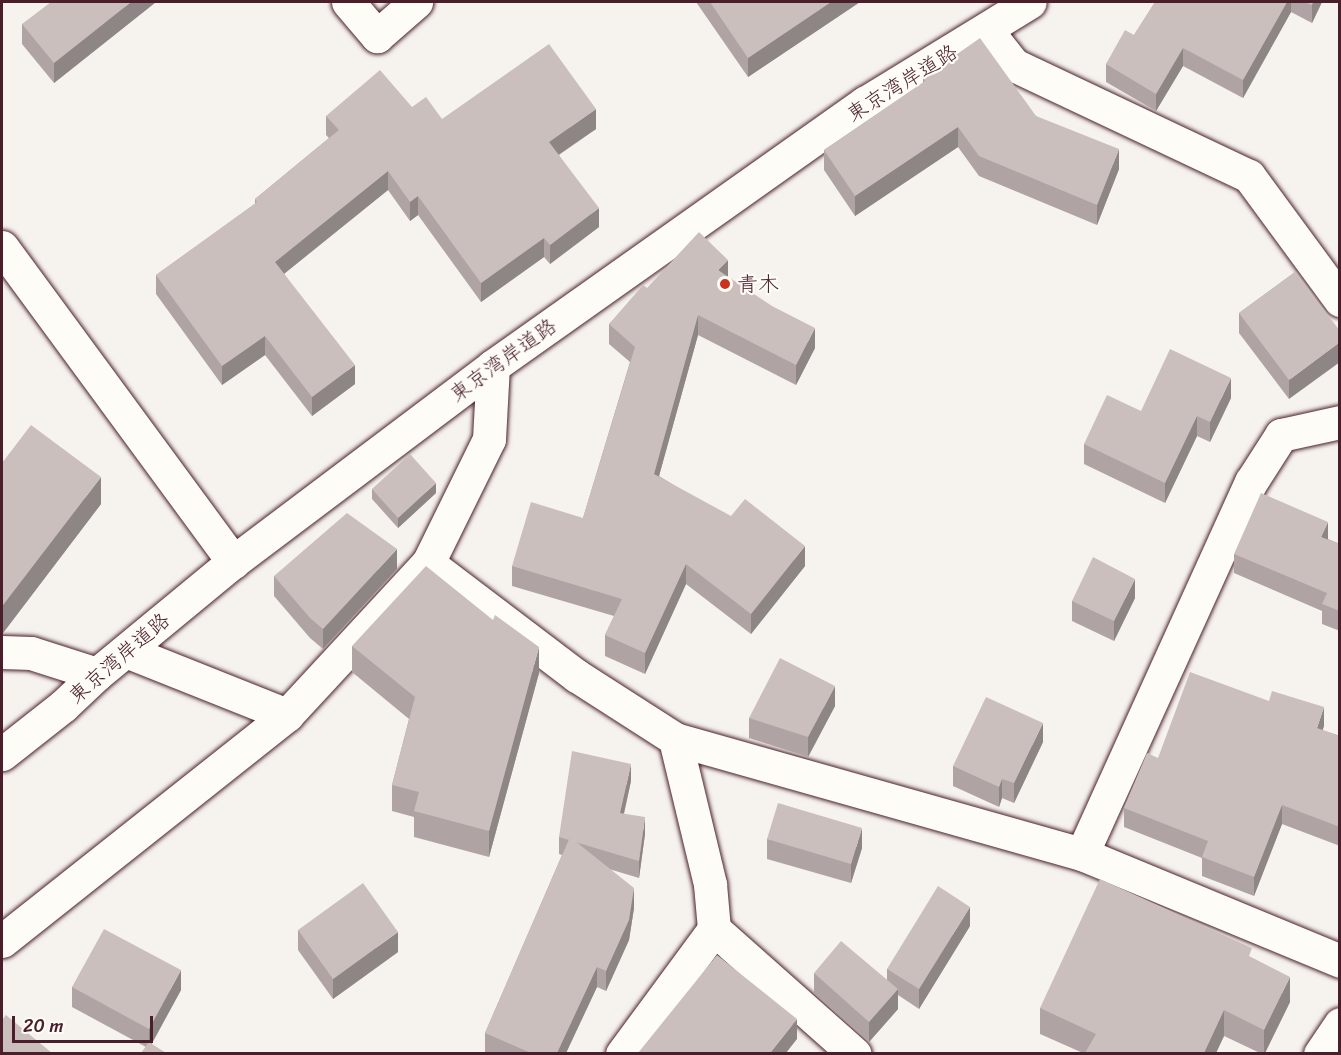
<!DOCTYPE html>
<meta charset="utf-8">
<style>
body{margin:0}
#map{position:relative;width:1341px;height:1055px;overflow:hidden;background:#f6f3ef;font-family:Sriracha,"Klee One",sans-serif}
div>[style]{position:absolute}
.roads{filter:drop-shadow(0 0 2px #4a1f2b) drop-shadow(0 0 2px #4a1f2b)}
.street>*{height:33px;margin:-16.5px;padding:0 16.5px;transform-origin:16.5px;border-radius:16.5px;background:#fdfcf7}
.secondary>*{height:33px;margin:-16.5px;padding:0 16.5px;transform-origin:16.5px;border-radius:16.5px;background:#fdfcf7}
.highway>*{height:33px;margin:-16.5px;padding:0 16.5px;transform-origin:16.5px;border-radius:16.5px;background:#fdfcf7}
.wall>*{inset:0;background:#afa4a3}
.shaded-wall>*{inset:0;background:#8e8685}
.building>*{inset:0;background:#cbbfbe}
.dots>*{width:16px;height:16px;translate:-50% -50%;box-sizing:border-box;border:3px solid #fdfcf7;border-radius:50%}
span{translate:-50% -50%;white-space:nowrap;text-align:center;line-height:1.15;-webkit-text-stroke:4.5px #fdfcf7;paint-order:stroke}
.street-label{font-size:21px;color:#4a1f2b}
.poi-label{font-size:21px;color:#4a1f2b}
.left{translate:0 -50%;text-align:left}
.frame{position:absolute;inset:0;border:3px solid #4a1f2b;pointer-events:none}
.scale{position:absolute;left:12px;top:1016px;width:141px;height:27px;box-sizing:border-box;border:3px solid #4a1f2b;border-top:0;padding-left:8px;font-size:18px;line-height:21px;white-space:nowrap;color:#4a1f2b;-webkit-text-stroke:4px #fdfcf7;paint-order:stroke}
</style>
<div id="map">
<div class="roads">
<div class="street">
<i style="left:348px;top:2px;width:45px;rotate:49.5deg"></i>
<i style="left:377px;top:36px;width:52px;rotate:-41.1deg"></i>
<i style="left:987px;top:31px;width:43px;rotate:51.5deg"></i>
<i style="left:1014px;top:65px;width:260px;rotate:25.3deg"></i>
<i style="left:1249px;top:176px;width:154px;rotate:53.7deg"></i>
<i style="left:428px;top:563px;width:187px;rotate:37.2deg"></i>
<i style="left:577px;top:676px;width:117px;rotate:32.7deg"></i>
<i style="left:675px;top:739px;width:423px;rotate:15.8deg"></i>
<i style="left:1082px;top:854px;width:279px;rotate:22.5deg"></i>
<i style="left:126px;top:651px;width:173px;rotate:21.7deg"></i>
<i style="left:2px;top:652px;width:29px;rotate:2deg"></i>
<i style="left:31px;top:653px;width:69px;rotate:17.7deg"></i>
<i style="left:1082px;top:854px;width:409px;rotate:-65.6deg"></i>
<i style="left:1251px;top:482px;width:56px;rotate:-57.4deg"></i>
<i style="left:1281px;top:435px;width:60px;rotate:-12.4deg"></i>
<i style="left:714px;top:929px;width:188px;rotate:41.6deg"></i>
<i style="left:2px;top:941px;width:364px;rotate:-38.4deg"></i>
<i style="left:287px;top:715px;width:207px;rotate:-47.2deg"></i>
<i style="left:428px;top:563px;width:138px;rotate:-63.8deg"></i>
<i style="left:489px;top:439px;width:73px;rotate:-86.9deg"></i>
<i style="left:622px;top:1054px;width:155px;rotate:-53.6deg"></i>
<i style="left:714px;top:929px;width:45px;rotate:-95.1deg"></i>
<i style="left:710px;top:884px;width:149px;rotate:-103.6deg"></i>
<i style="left:1320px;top:1054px;width:36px;rotate:-56deg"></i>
</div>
<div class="secondary">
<i style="left:2px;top:247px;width:391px;rotate:53.7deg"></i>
</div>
<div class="highway">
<i style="left:2px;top:754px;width:78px;rotate:-38.2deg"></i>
<i style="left:63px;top:706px;width:47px;rotate:-43.3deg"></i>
<i style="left:97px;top:674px;width:176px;rotate:-39.5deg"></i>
<i style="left:233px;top:562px;width:326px;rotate:-37deg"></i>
<i style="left:493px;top:366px;width:456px;rotate:-35.3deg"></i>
<i style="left:865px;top:103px;width:193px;rotate:-31.5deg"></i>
</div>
</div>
<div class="wall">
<i style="clip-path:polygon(156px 2px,54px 83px,22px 44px,22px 24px)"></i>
<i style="clip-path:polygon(696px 2px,860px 2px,748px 77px)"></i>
<i style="clip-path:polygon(1155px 2px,1322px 2px,1312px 23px,1291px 12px,1243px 98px,1183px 66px,1156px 111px,1106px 82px,1106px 64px,1134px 35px)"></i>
<i style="clip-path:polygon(923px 78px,1036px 116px,1119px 169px,1097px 225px,979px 176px,958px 147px,855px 216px,824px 170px,824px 150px,923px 83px)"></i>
<i style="clip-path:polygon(412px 107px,442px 119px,596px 129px,559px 155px,599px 227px,550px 264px,544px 257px,481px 302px,418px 215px,410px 221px,388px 190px,284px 274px,355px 384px,312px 416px,265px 355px,222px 385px,156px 294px,156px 275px,255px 204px,255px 199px,329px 138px,326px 135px,326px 116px)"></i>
<i style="clip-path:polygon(1295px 272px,1289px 399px,1239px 333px,1239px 313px)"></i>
<i style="clip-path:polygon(728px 277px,815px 348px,796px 385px,698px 335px,659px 476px,805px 566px,751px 634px,686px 584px,645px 674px,605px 656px,605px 635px,614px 616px,512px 586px,512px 566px,583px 518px,630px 362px,609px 344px,609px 324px,647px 288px)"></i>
<i style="clip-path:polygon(1231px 398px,1210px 442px,1197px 436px,1165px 503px,1084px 464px,1084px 444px,1141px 411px)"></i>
<i style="clip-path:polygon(2px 463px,101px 504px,3px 633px,2px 634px)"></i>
<i style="clip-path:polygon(372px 489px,436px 493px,398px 528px,372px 499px)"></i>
<i style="clip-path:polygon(1328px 539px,1340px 544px,1340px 631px,1322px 624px,1322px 611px,1234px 573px,1234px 554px)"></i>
<i style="clip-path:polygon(397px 569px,323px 649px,310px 638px,274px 596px,274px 576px)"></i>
<i style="clip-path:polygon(1135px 598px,1114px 641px,1072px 621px,1072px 601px)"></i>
<i style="clip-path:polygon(352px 646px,539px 673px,489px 857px,414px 837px,414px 817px,392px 811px,392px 785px,409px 719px,352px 672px)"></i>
<i style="clip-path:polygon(835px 706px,808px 757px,749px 738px,749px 718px)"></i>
<i style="clip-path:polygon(1324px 726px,1322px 730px,1340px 736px,1340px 846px,1282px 824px,1254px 896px,1202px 876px,1202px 858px,1124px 827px,1124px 808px)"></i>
<i style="clip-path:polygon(1043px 742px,1014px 803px,1002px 798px,999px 807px,953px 786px,953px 766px)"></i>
<i style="clip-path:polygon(631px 781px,624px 814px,645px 834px,639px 878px,609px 869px,634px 908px,629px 940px,606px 991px,597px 987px,566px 1053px,487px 1053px,485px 1052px,485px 1033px,562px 855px,559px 854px,559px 837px)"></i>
<i style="clip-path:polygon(767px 839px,862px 848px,851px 883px,767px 859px)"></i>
<i style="clip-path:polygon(970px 926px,919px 1009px,898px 995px,898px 1009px,869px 1042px,814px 993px,814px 973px,887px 980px,887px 969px)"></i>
<i style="clip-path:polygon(298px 930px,398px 952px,333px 999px,298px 950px)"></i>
<i style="clip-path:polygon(1252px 958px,1290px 1002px,1265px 1053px,1260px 1053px,1224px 1036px,1216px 1053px,1083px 1053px,1040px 1034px,1040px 1008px)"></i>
<i style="clip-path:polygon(72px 987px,181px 990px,151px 1044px,146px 1047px,72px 1007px)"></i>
</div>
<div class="shaded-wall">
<i style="clip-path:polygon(131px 2px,156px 2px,54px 83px,54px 63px)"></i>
<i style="clip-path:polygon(831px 2px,860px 2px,748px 77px,748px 58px)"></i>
<i style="clip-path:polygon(1287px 2px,1291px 2px,1291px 12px,1243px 98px,1243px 80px)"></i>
<i style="clip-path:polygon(1313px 2px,1322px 2px,1312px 23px,1312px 5px)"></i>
<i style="clip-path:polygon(1183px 48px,1183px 66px,1156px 111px,1156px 94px)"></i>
<i style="clip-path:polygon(596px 109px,596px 129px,549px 161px,549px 142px)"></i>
<i style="clip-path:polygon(958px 127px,958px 147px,855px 216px,855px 196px)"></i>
<i style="clip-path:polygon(1119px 149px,1119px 169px,1097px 225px,1097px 205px)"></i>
<i style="clip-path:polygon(388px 171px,388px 190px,275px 281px,275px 262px)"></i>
<i style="clip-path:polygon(418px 196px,418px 215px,410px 221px,410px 202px)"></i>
<i style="clip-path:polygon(599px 208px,599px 227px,550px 264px,550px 245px)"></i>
<i style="clip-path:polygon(544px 238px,544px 257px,481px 302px,481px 283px)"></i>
<i style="clip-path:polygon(728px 260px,728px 280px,718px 270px)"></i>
<i style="clip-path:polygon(698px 315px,698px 335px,654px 494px,654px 474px)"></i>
<i style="clip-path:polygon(815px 328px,815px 348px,796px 385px,796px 365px)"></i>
<i style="clip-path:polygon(265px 336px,265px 355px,222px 385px,222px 366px)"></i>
<i style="clip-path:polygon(1340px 342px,1340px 362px,1289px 399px,1289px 380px)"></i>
<i style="clip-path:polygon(355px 365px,355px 384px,312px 416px,312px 397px)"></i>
<i style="clip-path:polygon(1231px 378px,1231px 398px,1210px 442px,1210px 422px)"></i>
<i style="clip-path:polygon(1197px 416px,1197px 436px,1165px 503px,1165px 483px)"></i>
<i style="clip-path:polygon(101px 477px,101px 504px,3px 633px,3px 605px)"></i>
<i style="clip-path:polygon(436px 483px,436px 493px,398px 528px,398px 518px)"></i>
<i style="clip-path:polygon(1328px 522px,1328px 542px,1321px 537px)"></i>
<i style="clip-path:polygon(805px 546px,805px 566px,751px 634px,751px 614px)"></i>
<i style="clip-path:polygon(397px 549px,397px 569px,323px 649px,323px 629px)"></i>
<i style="clip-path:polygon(686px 564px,686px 584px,645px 674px,645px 653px)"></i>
<i style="clip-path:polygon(1135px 579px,1135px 598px,1114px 641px,1114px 621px)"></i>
<i style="clip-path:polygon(539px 647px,539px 673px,489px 857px,489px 831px)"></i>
<i style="clip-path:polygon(835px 686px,835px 706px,808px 757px,808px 737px)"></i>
<i style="clip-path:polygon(1324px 707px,1324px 726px,1317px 747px,1317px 728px)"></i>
<i style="clip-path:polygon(1043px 723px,1043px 742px,1014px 803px,1014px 783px)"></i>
<i style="clip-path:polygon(631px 764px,631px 781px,620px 830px,620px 813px)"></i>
<i style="clip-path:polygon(1002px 779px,1002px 798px,999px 807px,999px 787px)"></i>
<i style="clip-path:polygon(1282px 805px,1282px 824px,1254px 896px,1254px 877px)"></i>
<i style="clip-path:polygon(645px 817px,645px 834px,639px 878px,639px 861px)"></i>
<i style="clip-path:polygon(862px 828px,862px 848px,851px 883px,851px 864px)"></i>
<i style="clip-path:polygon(634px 888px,634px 908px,629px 940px,606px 991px,606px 971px)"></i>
<i style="clip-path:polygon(970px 907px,970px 926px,919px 1009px,919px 989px)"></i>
<i style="clip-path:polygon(398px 932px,398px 952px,333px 999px,333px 979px)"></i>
<i style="clip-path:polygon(597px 967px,597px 987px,566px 1053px,557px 1053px)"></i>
<i style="clip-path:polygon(181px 970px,181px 990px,149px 1049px,149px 1029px)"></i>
<i style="clip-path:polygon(1290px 977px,1290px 1002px,1265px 1053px,1264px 1053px,1264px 1030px)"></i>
<i style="clip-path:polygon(898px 989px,898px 1009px,869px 1042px,869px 1022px)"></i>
<i style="clip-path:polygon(1224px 1010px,1224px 1036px,1216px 1053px,1204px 1053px)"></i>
<i style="clip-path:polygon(797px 1019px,797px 1039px,786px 1053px,770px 1053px)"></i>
</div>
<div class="building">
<i style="clip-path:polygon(51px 2px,131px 2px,54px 63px,22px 24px)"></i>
<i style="clip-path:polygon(710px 2px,831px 2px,748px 58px)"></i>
<i style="clip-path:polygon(1155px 2px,1287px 2px,1243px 80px,1183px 48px,1156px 94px,1106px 64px,1125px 30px,1134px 35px)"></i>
<i style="clip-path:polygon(1304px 2px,1313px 2px,1312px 5px)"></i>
<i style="clip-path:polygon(980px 38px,1036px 116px,1119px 149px,1097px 205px,979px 156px,958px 127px,855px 196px,824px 150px,925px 81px,923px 78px)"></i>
<i style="clip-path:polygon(549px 44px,596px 109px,549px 142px,599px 208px,550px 245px,544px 238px,481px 283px,418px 196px,410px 202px,388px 171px,275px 262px,355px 365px,312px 397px,265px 336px,222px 366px,156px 275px,257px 202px,255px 199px,339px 130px,326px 116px,380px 70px,412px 107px,426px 97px,442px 119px)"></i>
<i style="clip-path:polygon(699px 232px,728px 260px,718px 270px,772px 306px,815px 328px,796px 365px,698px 315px,654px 474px,731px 516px,745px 499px,805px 546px,751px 614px,686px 564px,645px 653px,605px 635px,622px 599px,512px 566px,531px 502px,583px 518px,635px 347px,609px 324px,643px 285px,647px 288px)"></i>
<i style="clip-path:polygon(1295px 272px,1340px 331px,1340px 342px,1289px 380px,1239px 313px)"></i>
<i style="clip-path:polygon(1170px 349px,1231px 378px,1210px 422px,1197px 416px,1165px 483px,1084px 444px,1107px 395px,1141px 411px)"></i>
<i style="clip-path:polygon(31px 425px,101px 477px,3px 605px,2px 606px,2px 463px)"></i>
<i style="clip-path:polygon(410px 454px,436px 483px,398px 518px,372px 489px)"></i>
<i style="clip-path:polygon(1261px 493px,1328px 522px,1321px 537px,1340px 544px,1340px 611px,1322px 604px,1327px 593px,1234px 554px)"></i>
<i style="clip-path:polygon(347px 513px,397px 549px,323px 629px,310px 618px,274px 576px)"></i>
<i style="clip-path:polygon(1093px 557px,1135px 579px,1114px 621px,1072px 601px)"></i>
<i style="clip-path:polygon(426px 566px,493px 620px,495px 615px,539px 647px,489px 831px,414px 811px,419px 792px,392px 785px,415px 697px,352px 646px)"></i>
<i style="clip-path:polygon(780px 658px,835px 686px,808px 737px,749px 718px)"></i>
<i style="clip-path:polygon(1190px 672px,1269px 701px,1272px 691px,1324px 707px,1317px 728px,1340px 736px,1340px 827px,1282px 805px,1254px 877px,1202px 857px,1208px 841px,1124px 808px,1147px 753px,1158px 758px)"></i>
<i style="clip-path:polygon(986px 697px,1043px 723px,1014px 783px,1002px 779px,999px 787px,953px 766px)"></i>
<i style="clip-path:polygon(572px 751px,631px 764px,620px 813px,645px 817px,639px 861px,575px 842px,570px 837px,569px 840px,559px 837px)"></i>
<i style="clip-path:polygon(778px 803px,862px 828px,851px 864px,767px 839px)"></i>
<i style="clip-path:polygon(570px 837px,634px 888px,629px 920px,606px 971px,597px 967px,557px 1053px,531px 1053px,485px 1033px)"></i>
<i style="clip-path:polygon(1100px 879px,1252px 948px,1249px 956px,1290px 977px,1264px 1030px,1224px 1010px,1204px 1053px,1085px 1053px,1096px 1034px,1040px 1008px)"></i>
<i style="clip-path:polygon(363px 883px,398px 932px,333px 979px,298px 930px)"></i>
<i style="clip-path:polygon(938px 886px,970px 907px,919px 989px,887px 969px)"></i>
<i style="clip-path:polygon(104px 929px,181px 970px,149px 1029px,72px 987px)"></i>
<i style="clip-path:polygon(841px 941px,898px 989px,869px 1022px,814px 973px)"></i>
<i style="clip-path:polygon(717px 955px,797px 1019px,770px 1053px,638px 1053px)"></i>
<i style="clip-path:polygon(6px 1015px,52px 1053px,2px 1053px,2px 1020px)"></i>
<i style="clip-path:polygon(149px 1042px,166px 1053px,141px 1053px)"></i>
</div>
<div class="dots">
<i style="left:725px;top:284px;background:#c8321e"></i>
</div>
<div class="street-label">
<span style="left:902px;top:83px;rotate:-32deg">東京湾岸道路</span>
<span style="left:503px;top:360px;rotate:-36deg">東京湾岸道路</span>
<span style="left:119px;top:658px;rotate:-41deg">東京湾岸道路</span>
</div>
<div class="poi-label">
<span class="left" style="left:737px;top:284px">青木</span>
</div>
<div class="frame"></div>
<div class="scale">20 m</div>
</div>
